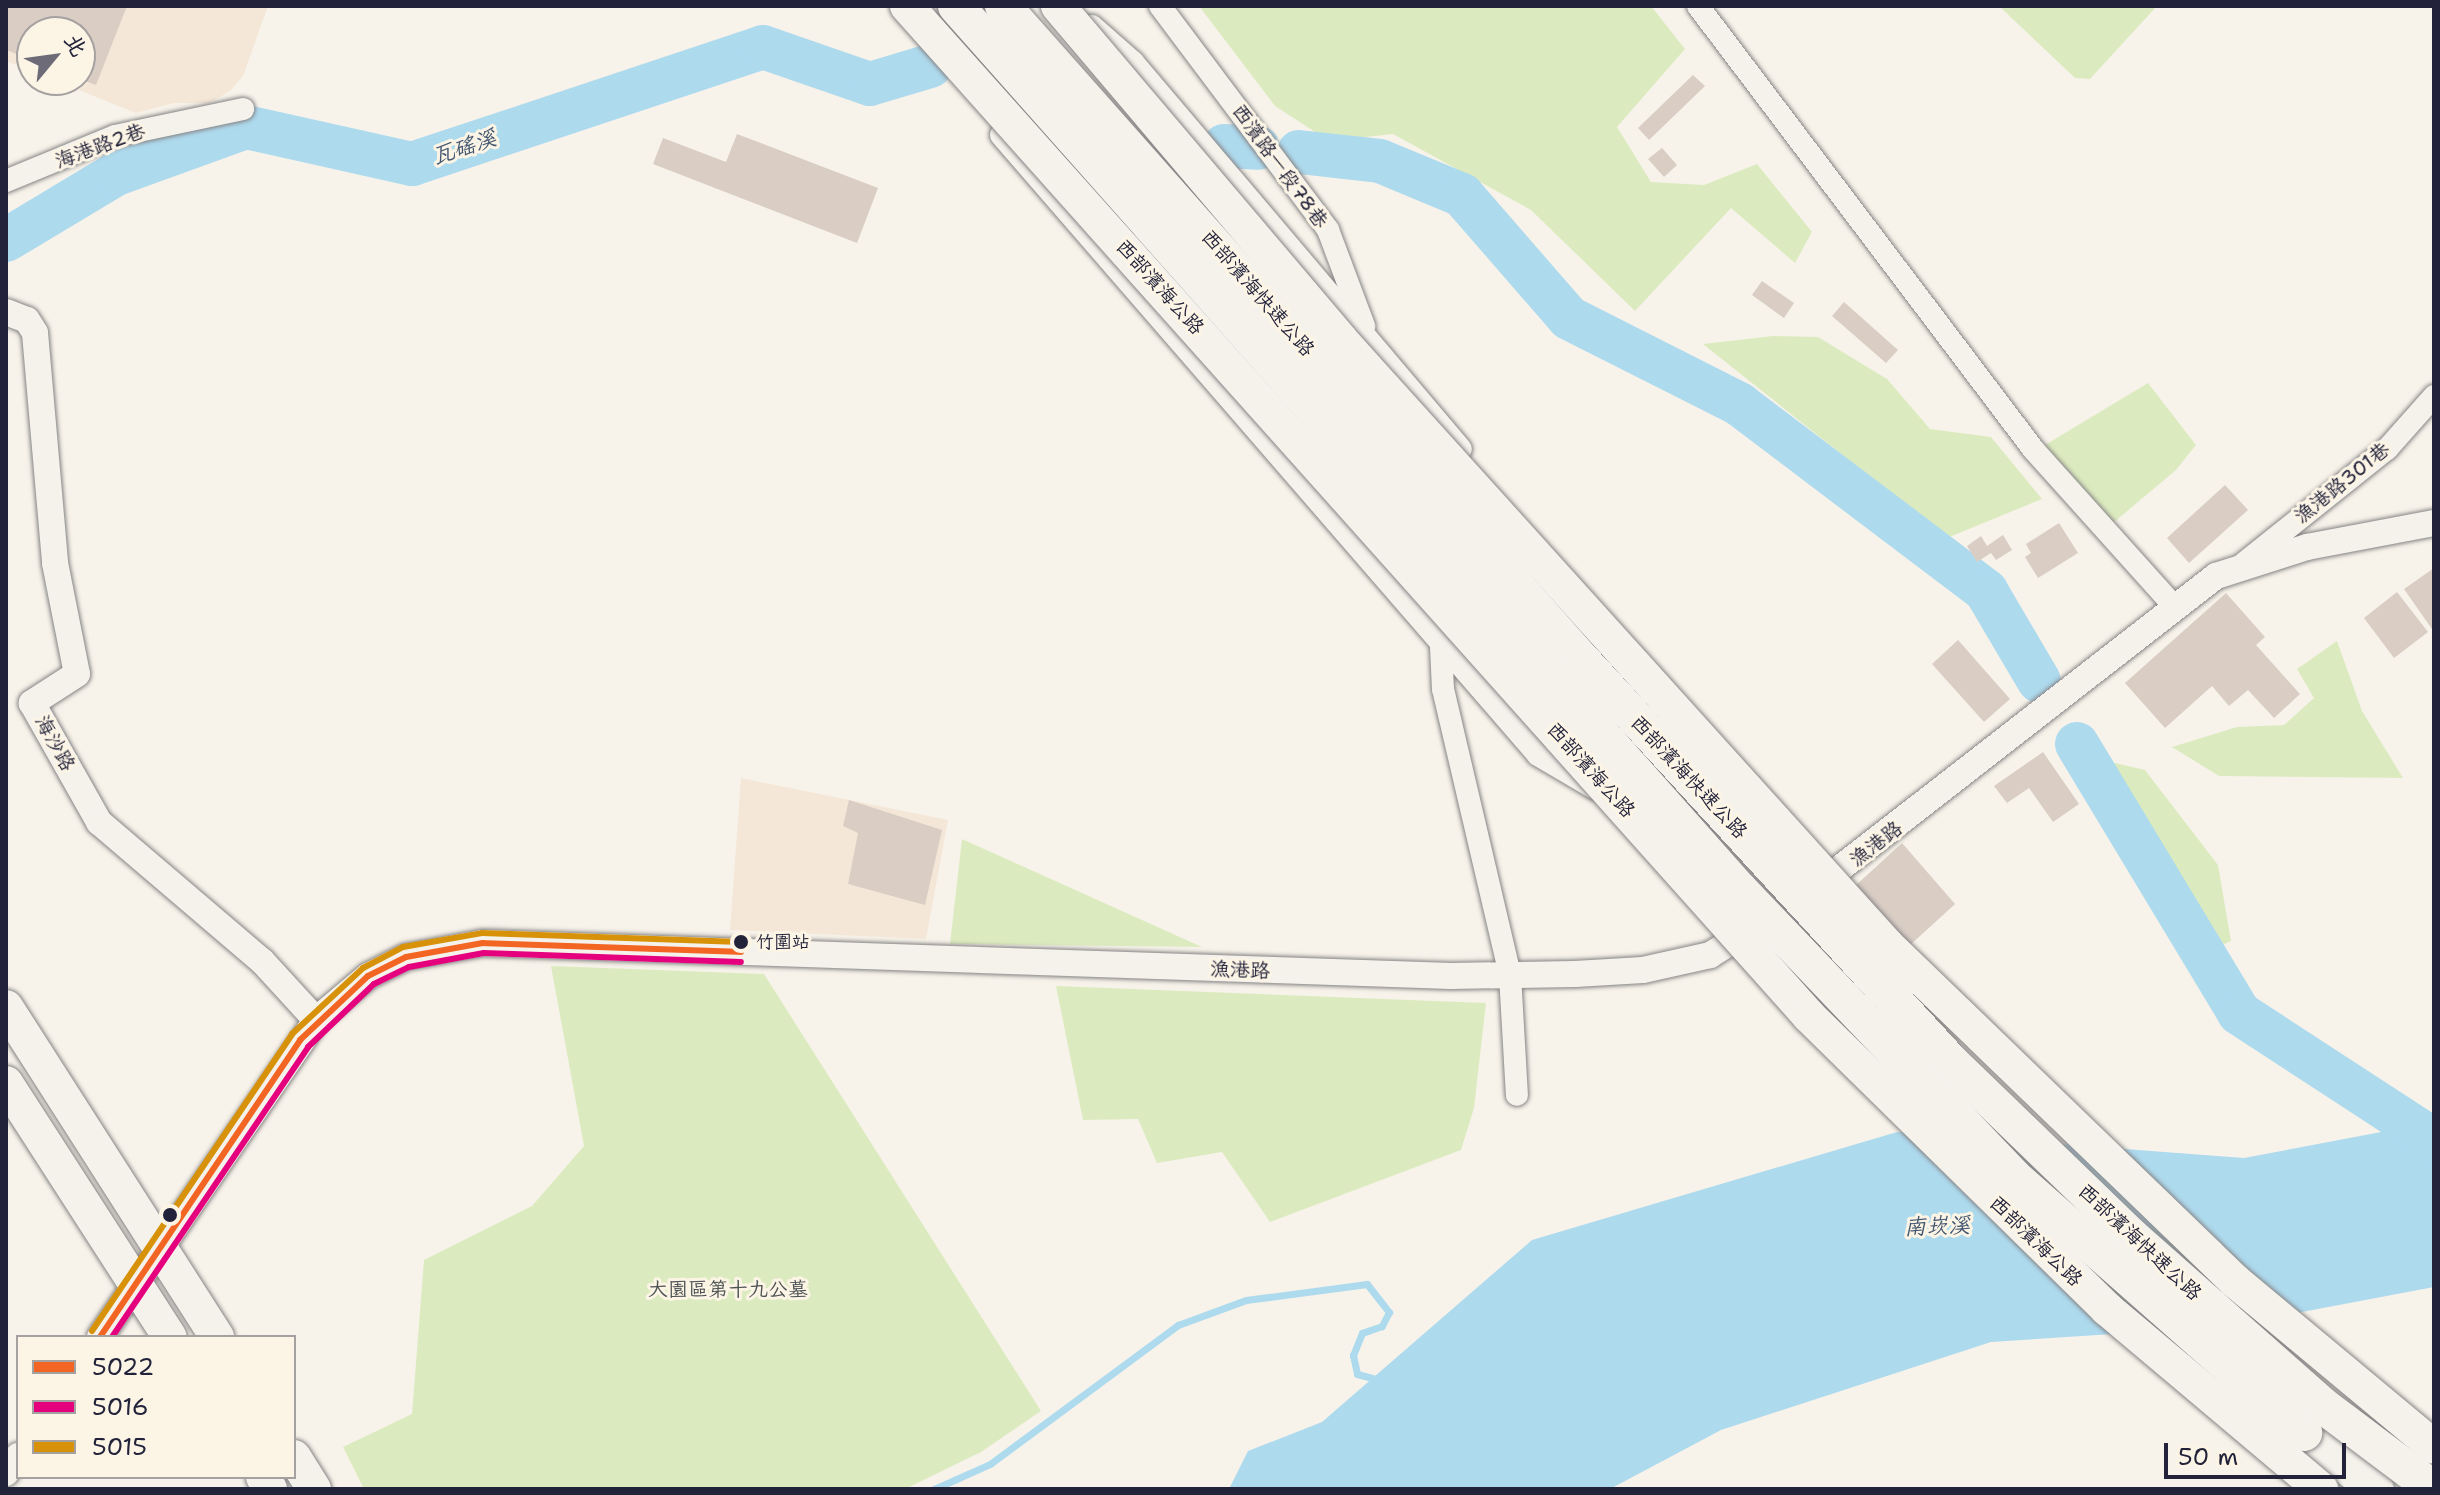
<!DOCTYPE html>
<meta charset="utf-8">
<style>
body{margin:0}
#map{position:relative;width:2440px;height:1495px;overflow:hidden;background:#f7f3ea;font-family:"Shantell Sans","LXGW WenKai TC",sans-serif}
div>[style]{position:absolute}
.built>*{inset:0;background:#f4e7d8}
.green>*{inset:0;background:#dcebbf}
.water>*{inset:0;background:#aedaee}
.stream>*{height:7px;margin:-3.5px;padding:0 3.5px;transform-origin:3.5px;border-radius:3.5px;background:#aedaee}
.river>*{height:44px;margin:-22px;padding:0 22px;transform-origin:22px;border-radius:22px;background:#aedaee}
.building>*{inset:0;background:#d9cdc4}
.roads{filter:drop-shadow(0 0 2px #868485) drop-shadow(0 0 2px #868485)}
.minor>*{height:22px;margin:-11px;padding:0 11px;transform-origin:11px;border-radius:11px;background:#f5f2ec}
.tertiary>*{height:26px;margin:-13px;padding:0 13px;transform-origin:13px;border-radius:13px;background:#f5f2ec}
.primary>*{height:34px;margin:-17px;padding:0 17px;transform-origin:17px;border-radius:17px;background:#f5f2ec}
.trunk>*{height:36px;margin:-18px;padding:0 18px;transform-origin:18px;border-radius:18px;background:#f5f2ec}
.bridges{filter:drop-shadow(0 0 2px #868485) drop-shadow(0 0 2px #868485)}
.primary-bridge>*{height:34px;margin:-17px;padding:0 17px;transform-origin:17px;border-radius:17px;background:#f5f2ec}
.trunk-bridge>*{height:36px;margin:-18px;padding:0 18px;transform-origin:18px;border-radius:18px;background:#f5f2ec}
.bus-1>*{height:6px;margin:-3px;padding:0 3px;transform-origin:3px;border-radius:3px;background:#f26522}
.bus-2>*{height:6px;margin:-3px;padding:0 3px;transform-origin:3px;border-radius:3px;background:#e5007d}
.bus-3>*{height:6px;margin:-3px;padding:0 3px;transform-origin:3px;border-radius:3px;background:#d79209}
.dots>*{width:22px;height:22px;translate:-50% -50%;box-sizing:border-box;border:4px solid #fcf5e5;border-radius:50%}
span{translate:-50% -50%;white-space:nowrap;text-align:center;line-height:1.15;-webkit-text-stroke:6px #fcf5e5;paint-order:stroke}
.bus-label{font-size:18px;color:#22223b}
.left{translate:0 -50%;text-align:left}
.street-label{font-size:20px;color:#22223b}
.park-label{font-size:20px;color:#4b5253}
.water-label{font-size:22px;color:#425671;font-style:italic}
.frame{position:absolute;inset:0;border:8px solid #22223b;pointer-events:none}
.legend{position:absolute;left:16px;top:1335px;width:280px;height:144px;box-sizing:border-box;background:#fcf5e5;border:2px solid #a5a1a1;margin:0;padding:10px 14px;list-style:none;font-size:24px;color:#22223b}
.legend li{display:flex;align-items:center;gap:16px;height:40px}
.legend b{width:40px;border:2px solid #a5a1a1}
.north{position:absolute;left:16px;top:16px;width:80px;height:80px;box-sizing:border-box;background:#fcf5e5;border:2px solid #a5a1a1;border-radius:50%;rotate:61deg;font-size:22px;font-weight:700;line-height:32px;text-align:center;color:#22223b}
.north::after{content:'';display:block;margin:auto;width:28px;height:36px;background:#6d6b78;clip-path:polygon(50% 0,100% 100%,50% 72%,0 100%)}
.scale{position:absolute;left:2164px;top:1443px;width:182px;height:36px;box-sizing:border-box;border:4px solid #22223b;border-top:0;padding-left:10px;font-size:24px;line-height:28px;white-space:nowrap;color:#22223b;-webkit-text-stroke:6px #fcf5e5;paint-order:stroke}
</style>
<div id="map">
<div class="built">
<i style="clip-path:polygon(6px 6px,268px 6px,243px 76px,230px 91px,210px 103px,174px 103px,136px 113px,54px 80px,80px 80px,80px 32px,32px 32px,32px 71px,6px 61px)"></i>
<i style="clip-path:polygon(741px 778px,948px 820px,926px 939px,730px 930px)"></i>
</div>
<div class="green">
<i style="clip-path:polygon(1199px 6px,1651px 6px,1685px 49px,1617px 127px,1651px 182px,1704px 185px,1757px 164px,1812px 232px,1795px 263px,1731px 208px,1635px 311px,1531px 210px,1393px 134px,1329px 141px,1275px 106px)"></i>
<i style="clip-path:polygon(1999px 6px,2157px 6px,2090px 79px,2075px 78px)"></i>
<i style="clip-path:polygon(1773px 336px,1818px 337px,1887px 379px,1930px 429px,1991px 437px,2042px 499px,1947px 538px,1703px 344px)"></i>
<i style="clip-path:polygon(2148px 383px,2196px 445px,2176px 470px,2113px 523px,2045px 445px)"></i>
<i style="clip-path:polygon(2337px 641px,2362px 711px,2403px 778px,2219px 776px,2172px 747px,2237px 727px,2284px 725px,2314px 698px,2297px 669px)"></i>
<i style="clip-path:polygon(2102px 760px,2145px 770px,2218px 865px,2231px 941px,2213px 949px)"></i>
<i style="clip-path:polygon(962px 839px,1202px 947px,950px 944px)"></i>
<i style="clip-path:polygon(551px 966px,764px 974px,1041px 1411px,981px 1452px,905px 1489px,364px 1489px,343px 1447px,412px 1414px,424px 1260px,532px 1206px,584px 1146px)"></i>
<i style="clip-path:polygon(1056px 986px,1486px 1003px,1474px 1108px,1461px 1150px,1270px 1222px,1222px 1152px,1157px 1163px,1138px 1119px,1083px 1120px)"></i>
</div>
<div class="water">
<i style="clip-path:polygon(2434px 1122px,2434px 1287px,2222px 1327px,1991px 1342px,1721px 1430px,1610px 1489px,1229px 1489px,1248px 1451px,1322px 1422px,1532px 1240px,1897px 1132px,2244px 1158px)"></i>
</div>
<div class="stream">
<i style="left:934px;top:1489px;width:61px;rotate:-24.1deg"></i>
<i style="left:990px;top:1464px;width:234px;rotate:-36.5deg"></i>
<i style="left:1178px;top:1325px;width:72px;rotate:-20.2deg"></i>
<i style="left:1246px;top:1300px;width:122px;rotate:-7.5deg"></i>
<i style="left:1367px;top:1284px;width:36px;rotate:52deg"></i>
<i style="left:1389px;top:1312px;width:16px;rotate:117deg"></i>
<i style="left:1382px;top:1326px;width:21px;rotate:161deg"></i>
<i style="left:1362px;top:1333px;width:24px;rotate:112deg"></i>
<i style="left:1353px;top:1355px;width:19px;rotate:78deg"></i>
<i style="left:1357px;top:1374px;width:24px;rotate:15deg"></i>
</div>
<div class="river">
<i style="left:1224px;top:146px;width:34px;rotate:3deg"></i>
<i style="left:1299px;top:152px;width:81px;rotate:6.3deg"></i>
<i style="left:1380px;top:161px;width:89px;rotate:22.5deg"></i>
<i style="left:1462px;top:195px;width:163px;rotate:49deg"></i>
<i style="left:1569px;top:318px;width:191px;rotate:26.8deg"></i>
<i style="left:1739px;top:404px;width:310px;rotate:37.1deg"></i>
<i style="left:1986px;top:591px;width:104px;rotate:59.5deg"></i>
<i style="left:6px;top:240px;width:128px;rotate:-31deg"></i>
<i style="left:116px;top:174px;width:138px;rotate:-19.9deg"></i>
<i style="left:246px;top:127px;width:170px;rotate:12.6deg"></i>
<i style="left:412px;top:164px;width:370px;rotate:-18.4deg"></i>
<i style="left:763px;top:47px;width:113px;rotate:19.1deg"></i>
<i style="left:870px;top:84px;width:63px;rotate:-16.7deg"></i>
<i style="left:2077px;top:744px;width:314px;rotate:58.9deg"></i>
<i style="left:2239px;top:1013px;width:233px;rotate:33.1deg"></i>
</div>
<div class="building">
<i style="clip-path:polygon(6px 6px,127px 6px,96px 85px,80px 79px,80px 32px,32px 32px,32px 60px,6px 50px)"></i>
<i style="clip-path:polygon(1693px 75px,1705px 86px,1649px 140px,1638px 128px)"></i>
<i style="clip-path:polygon(737px 134px,878px 188px,857px 243px,653px 164px,663px 138px,726px 162px)"></i>
<i style="clip-path:polygon(1662px 148px,1677px 165px,1664px 177px,1648px 159px)"></i>
<i style="clip-path:polygon(1762px 281px,1794px 303px,1784px 318px,1752px 295px)"></i>
<i style="clip-path:polygon(1844px 302px,1898px 350px,1886px 363px,1832px 316px)"></i>
<i style="clip-path:polygon(2225px 485px,2248px 510px,2189px 563px,2167px 538px)"></i>
<i style="clip-path:polygon(2059px 523px,2078px 553px,2038px 578px,2025px 557px,2031px 553px,2026px 544px)"></i>
<i style="clip-path:polygon(2003px 535px,2012px 550px,1996px 560px,1991px 553px,1977px 562px,1967px 546px,1981px 536px,1987px 546px)"></i>
<i style="clip-path:polygon(2434px 568px,2434px 632px,2404px 589px)"></i>
<i style="clip-path:polygon(2397px 592px,2428px 632px,2394px 658px,2364px 618px)"></i>
<i style="clip-path:polygon(2226px 593px,2265px 637px,2256px 645px,2300px 694px,2274px 718px,2248px 690px,2229px 706px,2212px 686px,2165px 728px,2125px 683px)"></i>
<i style="clip-path:polygon(1958px 640px,2010px 699px,1984px 722px,1932px 664px)"></i>
<i style="clip-path:polygon(2043px 752px,2079px 804px,2053px 822px,2029px 788px,2007px 803px,1994px 786px)"></i>
<i style="clip-path:polygon(849px 800px,942px 830px,925px 905px,848px 884px,858px 833px,843px 826px)"></i>
<i style="clip-path:polygon(1902px 843px,1955px 904px,1908px 947px,1854px 887px)"></i>
</div>
<div class="roads">
<div class="minor">
<i style="left:1160px;top:6px;width:280px;rotate:53.1deg"></i>
<i style="left:1328px;top:230px;width:103px;rotate:69.4deg"></i>
<i style="left:1698px;top:6px;width:555px;rotate:52.9deg"></i>
<i style="left:2033px;top:449px;width:211px;rotate:48.1deg"></i>
<i style="left:1092px;top:26px;width:55px;rotate:41.3deg"></i>
<i style="left:1133px;top:62px;width:507px;rotate:49.72deg"></i>
<i style="left:1001px;top:135px;width:820px;rotate:49.1deg"></i>
<i style="left:1538px;top:755px;width:65px;rotate:30.5deg"></i>
<i style="left:6px;top:181px;width:118px;rotate:-22.4deg"></i>
<i style="left:115px;top:136px;width:131px;rotate:-11.9deg"></i>
<i style="left:2244px;top:563px;width:183px;rotate:-38.6deg"></i>
<i style="left:2387px;top:449px;width:71px;rotate:-48.4deg"></i>
<i style="left:1441px;top:647px;width:42px;rotate:87.3deg"></i>
<i style="left:1443px;top:689px;width:294px;rotate:76.8deg"></i>
<i style="left:1510px;top:975px;width:120px;rotate:86.7deg"></i>
</div>
<div class="tertiary">
<i style="left:6px;top:312px;width:22px;rotate:21deg"></i>
<i style="left:27px;top:320px;width:15px;rotate:58deg"></i>
<i style="left:35px;top:333px;width:231px;rotate:85deg"></i>
<i style="left:55px;top:563px;width:113px;rotate:78.8deg"></i>
<i style="left:77px;top:674px;width:54px;rotate:147.2deg"></i>
<i style="left:32px;top:703px;width:137px;rotate:60.6deg"></i>
<i style="left:99px;top:822px;width:214px;rotate:40.5deg"></i>
<i style="left:262px;top:961px;width:80px;rotate:47.5deg"></i>
<i style="left:1812px;top:890px;width:512px;rotate:-37.86deg"></i>
<i style="left:2216px;top:576px;width:96px;rotate:-17.7deg"></i>
<i style="left:2307px;top:547px;width:129px;rotate:-10.7deg"></i>
<i style="left:100px;top:1337px;width:384px;rotate:-55.7deg"></i>
<i style="left:316px;top:1020px;width:68px;rotate:-40.2deg"></i>
<i style="left:368px;top:976px;width:42px;rotate:-26.6deg"></i>
<i style="left:406px;top:957px;width:78px;rotate:-10.3deg"></i>
<i style="left:483px;top:943px;width:969px;rotate:1.95deg"></i>
<i style="left:1451px;top:976px;width:124px;rotate:-0.9deg"></i>
<i style="left:1575px;top:974px;width:68px;rotate:-3.4deg"></i>
<i style="left:1643px;top:970px;width:69px;rotate:-12.6deg"></i>
<i style="left:1710px;top:955px;width:51px;rotate:-32.1deg"></i>
<i style="left:6px;top:1473px;width:21px;rotate:-55deg"></i>
</div>
<div class="primary">
<i style="left:6px;top:1007px;width:392px;rotate:57.4deg"></i>
<i style="left:6px;top:1083px;width:302px;rotate:57.2deg"></i>
<i style="left:294px;top:1457px;width:38px;rotate:58deg"></i>
<i style="left:263px;top:1477px;width:14px;rotate:60deg"></i>
</div>
<div class="trunk">
<i style="left:2304px;top:1433px;width:91px;rotate:37.9deg"></i>
</div>
</div>
<div class="bridges">
<div class="primary-bridge">
<i style="left:907px;top:6px;width:1354px;rotate:48.23deg"></i>
<i style="left:1809px;top:1016px;width:418px;rotate:44.5deg"></i>
<i style="left:2107px;top:1309px;width:280px;rotate:40.1deg"></i>
<i style="left:1058px;top:6px;width:438px;rotate:49.7deg"></i>
<i style="left:1341px;top:340px;width:815px;rotate:47.93deg"></i>
<i style="left:1887px;top:945px;width:484px;rotate:44deg"></i>
<i style="left:2235px;top:1281px;width:259px;rotate:39.8deg"></i>
</div>
<div class="trunk-bridge">
<i style="left:956px;top:6px;width:1180px;rotate:48.44deg"></i>
<i style="left:1739px;top:889px;width:398px;rotate:46.3deg"></i>
<i style="left:2014px;top:1177px;width:387px;rotate:41.4deg"></i>
<i style="left:1003px;top:6px;width:875px;rotate:48.48deg"></i>
<i style="left:1583px;top:661px;width:544px;rotate:47.46deg"></i>
<i style="left:1951px;top:1062px;width:249px;rotate:44deg"></i>
<i style="left:2130px;top:1235px;width:256px;rotate:41.5deg"></i>
<i style="left:2322px;top:1405px;width:140px;rotate:36.9deg"></i>
</div>
</div>
<div class="bus-1">
<i style="left:100px;top:1337px;width:358px;rotate:-56deg"></i>
<i style="left:300px;top:1040px;width:93px;rotate:-43.3deg"></i>
<i style="left:368px;top:976px;width:42px;rotate:-26.6deg"></i>
<i style="left:406px;top:957px;width:78px;rotate:-10.3deg"></i>
<i style="left:483px;top:943px;width:258px;rotate:2deg"></i>
</div>
<div class="bus-2">
<i style="left:112px;top:1337px;width:350px;rotate:-55.9deg"></i>
<i style="left:308px;top:1047px;width:91px;rotate:-43.7deg"></i>
<i style="left:374px;top:984px;width:39px;rotate:-26deg"></i>
<i style="left:409px;top:967px;width:76px;rotate:-10.6deg"></i>
<i style="left:484px;top:953px;width:257px;rotate:2deg"></i>
</div>
<div class="bus-3">
<i style="left:92px;top:1331px;width:358px;rotate:-56deg"></i>
<i style="left:292px;top:1034px;width:97px;rotate:-42.9deg"></i>
<i style="left:363px;top:968px;width:45px;rotate:-27.7deg"></i>
<i style="left:403px;top:947px;width:80px;rotate:-10deg"></i>
<i style="left:482px;top:933px;width:259px;rotate:2deg"></i>
</div>
<div class="dots">
<i style="left:741px;top:942px;background:#22223b"></i>
<i style="left:170px;top:1215px;background:#22223b"></i>
</div>
<div class="bus-label">
<span class="left" style="left:756px;top:942px">竹圍站</span>
</div>
<div class="street-label">
<span style="left:100px;top:146px;rotate:-20deg">海港路2巷</span>
<span style="left:1280px;top:166px;rotate:54deg">西濱路一段78巷</span>
<span style="left:1160px;top:287px;rotate:48deg">西部濱海公路</span>
<span style="left:1258px;top:293px;rotate:49deg">西部濱海快速公路</span>
<span style="left:2342px;top:483px;rotate:-39deg">漁港路301巷</span>
<span style="left:55px;top:743px;rotate:61deg">海沙路</span>
<span style="left:1591px;top:770px;rotate:48deg">西部濱海公路</span>
<span style="left:1689px;top:777px;rotate:47deg">西部濱海快速公路</span>
<span style="left:1876px;top:844px;rotate:-38deg">漁港路</span>
<span style="left:1240px;top:970px;rotate:2deg">漁港路</span>
<span style="left:2036px;top:1241px;rotate:44deg">西部濱海公路</span>
<span style="left:2140px;top:1242px;rotate:43deg">西部濱海快速公路</span>
</div>
<div class="park-label">
<span style="left:728px;top:1289px">大園區第十九公墓</span>
</div>
<div class="water-label">
<span style="left:464px;top:147px;rotate:-18deg">瓦磘溪</span>
<span style="left:1937px;top:1226px;rotate:-2deg">南崁溪</span>
</div>
<div class="frame"></div>
<ul class="legend">
<li><b style="height:10px;background:#f26522"></b>5022</li>
<li><b style="height:10px;background:#e5007d"></b>5016</li>
<li><b style="height:10px;background:#d79209"></b>5015</li>
</ul>
<div class="north">北</div>
<div class="scale">50 m</div>
</div>
